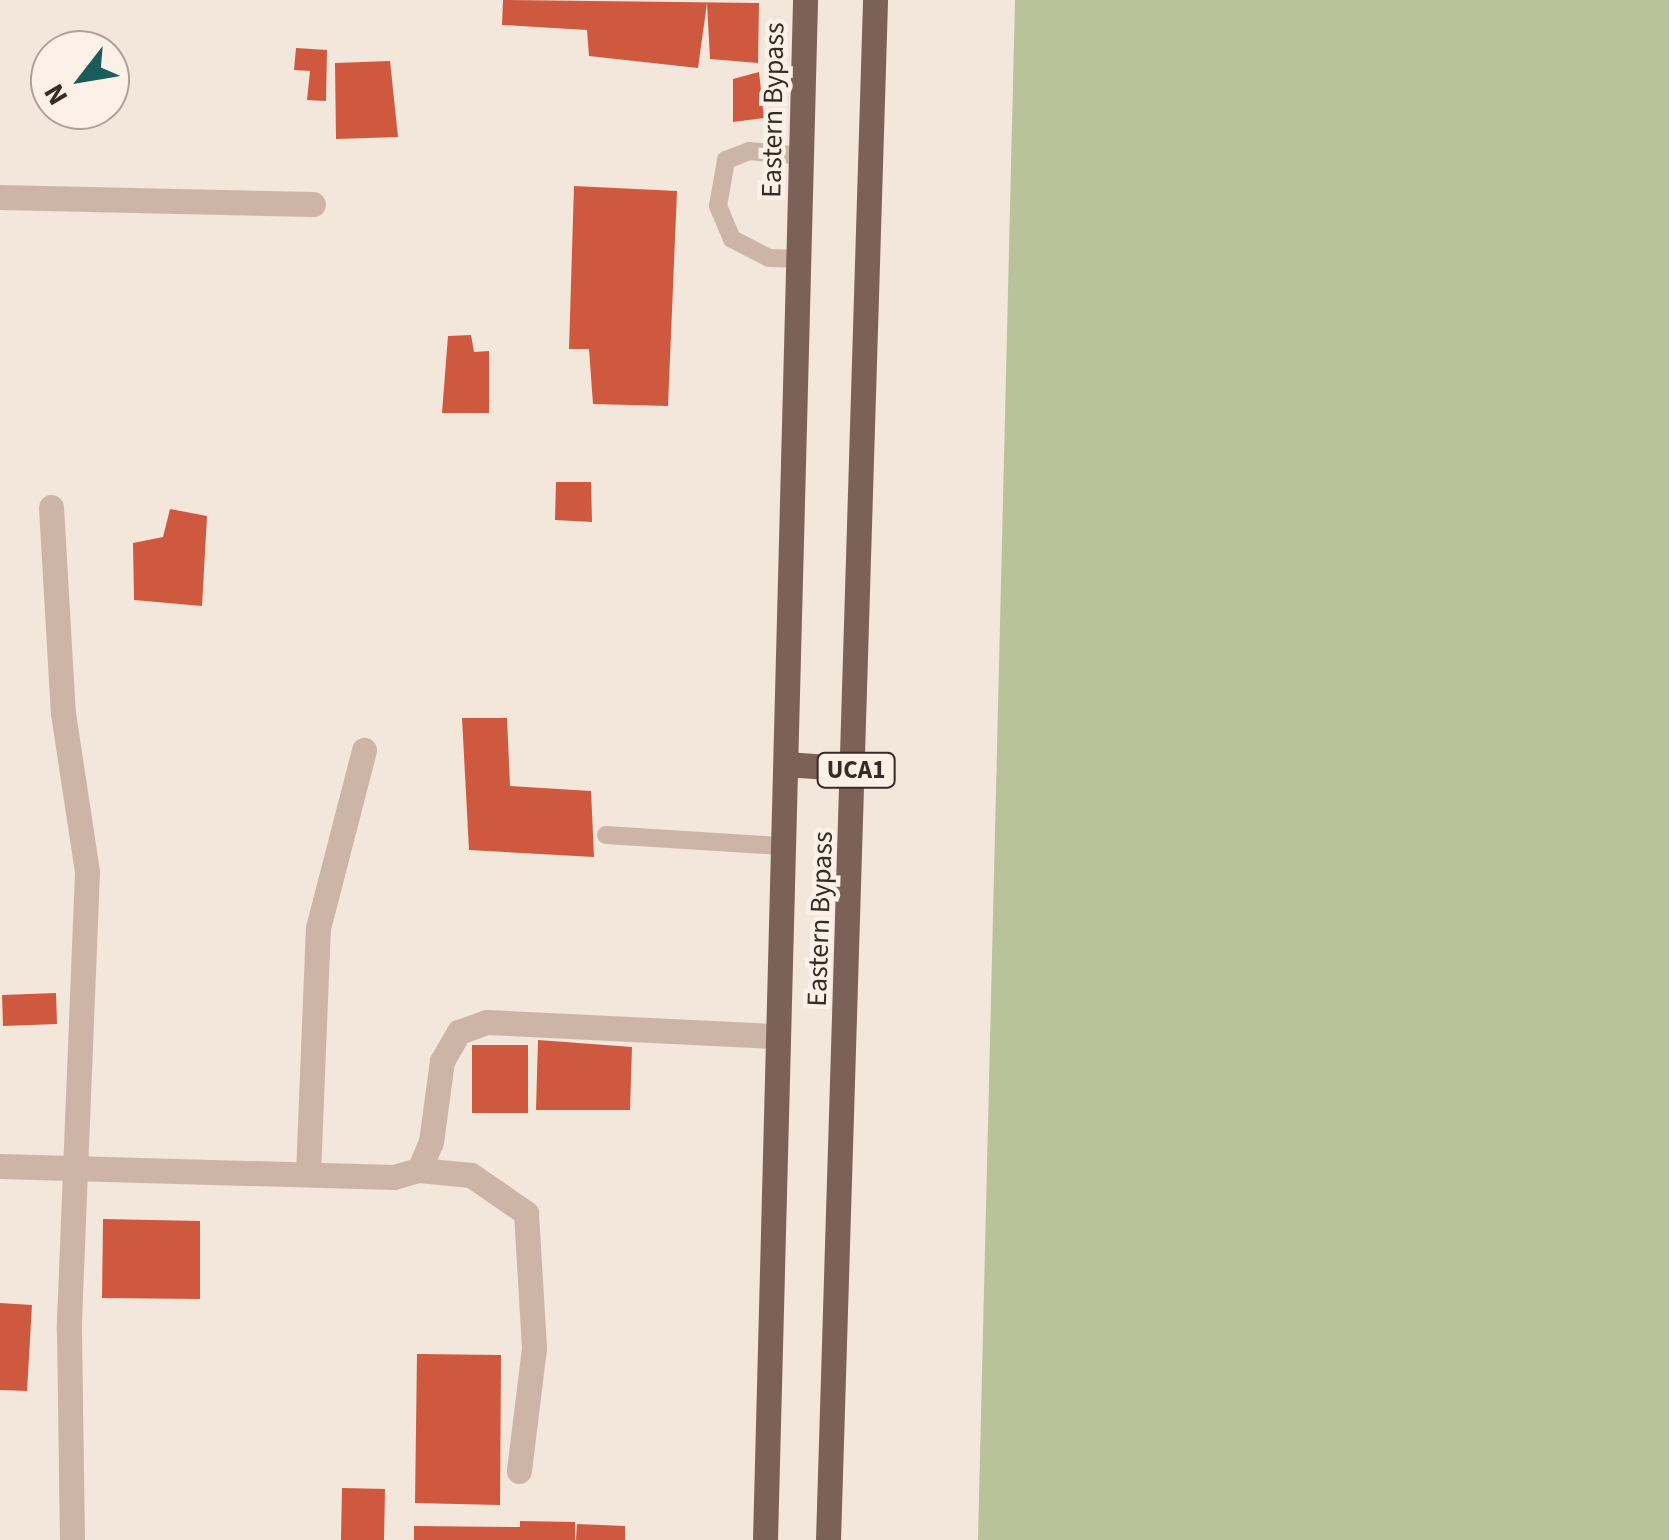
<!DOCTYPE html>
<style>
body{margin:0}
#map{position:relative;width:1669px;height:1540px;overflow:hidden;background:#f3e6db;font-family:"Source Sans 3",sans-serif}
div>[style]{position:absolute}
.green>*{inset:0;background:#b8c399}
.building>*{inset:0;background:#ce593e}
.lane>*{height:18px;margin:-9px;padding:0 9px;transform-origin:9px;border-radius:9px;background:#ccb5a6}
.street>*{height:25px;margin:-12.5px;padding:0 12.5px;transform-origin:12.5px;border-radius:12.5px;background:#ccb5a6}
.primary>*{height:25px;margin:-12.5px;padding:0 12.5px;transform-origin:12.5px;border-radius:12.5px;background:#7b6157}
span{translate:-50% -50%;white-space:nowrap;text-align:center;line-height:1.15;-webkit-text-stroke:9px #fbf1e7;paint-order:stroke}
.shield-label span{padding:2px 8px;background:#fbf1e7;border:2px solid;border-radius:8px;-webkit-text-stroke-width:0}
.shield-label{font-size:25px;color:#382b27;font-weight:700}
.street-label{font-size:28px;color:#382b27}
.north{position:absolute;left:30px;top:30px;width:100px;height:100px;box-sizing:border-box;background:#fbf1e7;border:2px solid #ada29a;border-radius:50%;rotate:239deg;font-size:28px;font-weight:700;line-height:40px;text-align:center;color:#382b27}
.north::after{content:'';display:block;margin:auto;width:35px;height:45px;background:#1a5b5c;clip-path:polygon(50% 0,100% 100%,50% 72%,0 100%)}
</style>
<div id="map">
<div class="green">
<i style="clip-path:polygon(1015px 0,1669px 0,1669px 1540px,978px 1540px)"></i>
</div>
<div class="building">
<i style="clip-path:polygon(503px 0,759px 3px,758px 63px,710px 59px,707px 3px,698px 68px,589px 56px,587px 30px,502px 25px)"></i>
<i style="clip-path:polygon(296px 48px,327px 50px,326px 101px,307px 100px,310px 71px,294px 70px)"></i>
<i style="clip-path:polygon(390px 61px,398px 137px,336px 139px,335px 63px)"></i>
<i style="clip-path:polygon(759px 72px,764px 118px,733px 122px,733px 79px)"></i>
<i style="clip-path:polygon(574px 186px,677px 191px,668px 406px,593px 404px,589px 349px,569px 349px)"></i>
<i style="clip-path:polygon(471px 335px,474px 352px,489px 351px,489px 413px,442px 413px,448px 336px)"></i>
<i style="clip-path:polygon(556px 482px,591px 482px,592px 522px,555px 520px)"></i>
<i style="clip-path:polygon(170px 509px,207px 516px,202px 606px,134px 600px,133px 543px,163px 537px)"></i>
<i style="clip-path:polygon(462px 718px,507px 718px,510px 786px,591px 791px,594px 857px,469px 850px)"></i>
<i style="clip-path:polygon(56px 993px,57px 1024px,3px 1026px,2px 995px)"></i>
<i style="clip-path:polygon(538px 1040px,632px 1047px,630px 1110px,536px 1110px)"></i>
<i style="clip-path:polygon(472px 1045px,528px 1045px,528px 1113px,472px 1113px)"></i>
<i style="clip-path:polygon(103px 1219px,200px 1221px,200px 1299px,102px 1298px)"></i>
<i style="clip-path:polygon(0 1303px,32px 1305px,27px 1391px,0 1390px)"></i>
<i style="clip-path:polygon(417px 1354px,501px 1355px,500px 1505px,415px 1503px)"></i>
<i style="clip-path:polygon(342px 1488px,385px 1489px,384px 1540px,341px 1540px)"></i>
<i style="clip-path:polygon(520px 1521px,575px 1522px,575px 1540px,414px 1540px,414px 1526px,520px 1527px)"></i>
<i style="clip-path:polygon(577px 1524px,625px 1526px,625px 1540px,576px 1540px)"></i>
</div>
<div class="lane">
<i style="left:801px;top:259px;width:32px;rotate:-178deg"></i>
<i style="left:769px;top:258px;width:42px;rotate:-152.8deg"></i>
<i style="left:732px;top:239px;width:36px;rotate:-113deg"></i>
<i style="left:718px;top:206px;width:47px;rotate:-80.1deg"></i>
<i style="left:726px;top:160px;width:25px;rotate:-21deg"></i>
<i style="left:749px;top:151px;width:54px;rotate:5.3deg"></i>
<i style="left:606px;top:835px;width:177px;rotate:3.6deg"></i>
</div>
<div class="street">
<i style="left:0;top:197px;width:313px;rotate:1.3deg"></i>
<i style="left:51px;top:507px;width:206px;rotate:86.7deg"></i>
<i style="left:63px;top:713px;width:161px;rotate:81.4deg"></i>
<i style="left:87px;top:872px;width:457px;rotate:92.3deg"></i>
<i style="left:69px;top:1329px;width:211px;rotate:89.2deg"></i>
<i style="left:0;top:1166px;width:394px;rotate:1.6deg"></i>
<i style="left:394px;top:1177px;width:26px;rotate:-16deg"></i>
<i style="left:419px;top:1170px;width:30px;rotate:-67deg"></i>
<i style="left:431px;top:1142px;width:82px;rotate:-82.3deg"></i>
<i style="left:442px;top:1061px;width:34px;rotate:-60deg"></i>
<i style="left:459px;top:1032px;width:30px;rotate:-20deg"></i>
<i style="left:487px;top:1022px;width:291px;rotate:2.8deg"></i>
<i style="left:419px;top:1170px;width:52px;rotate:5.5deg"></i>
<i style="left:471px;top:1175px;width:67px;rotate:34.6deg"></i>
<i style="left:526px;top:1213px;width:135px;rotate:86.6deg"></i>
<i style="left:534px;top:1348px;width:124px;rotate:97deg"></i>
<i style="left:308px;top:1174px;width:246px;rotate:-87.7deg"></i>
<i style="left:318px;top:928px;width:184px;rotate:-75.5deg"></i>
</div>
<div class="primary">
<i style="left:786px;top:764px;width:70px;rotate:4.1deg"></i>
<i style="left:765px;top:1540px;width:1541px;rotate:-88.51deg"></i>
<i style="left:828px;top:1540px;width:1541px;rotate:-88.25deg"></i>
</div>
<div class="shield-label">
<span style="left:856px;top:770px">UCA1</span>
</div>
<div class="street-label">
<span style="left:773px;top:110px;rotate:-89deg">Eastern Bypass</span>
<span style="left:820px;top:919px;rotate:-88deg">Eastern Bypass</span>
</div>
<div class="north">N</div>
</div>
